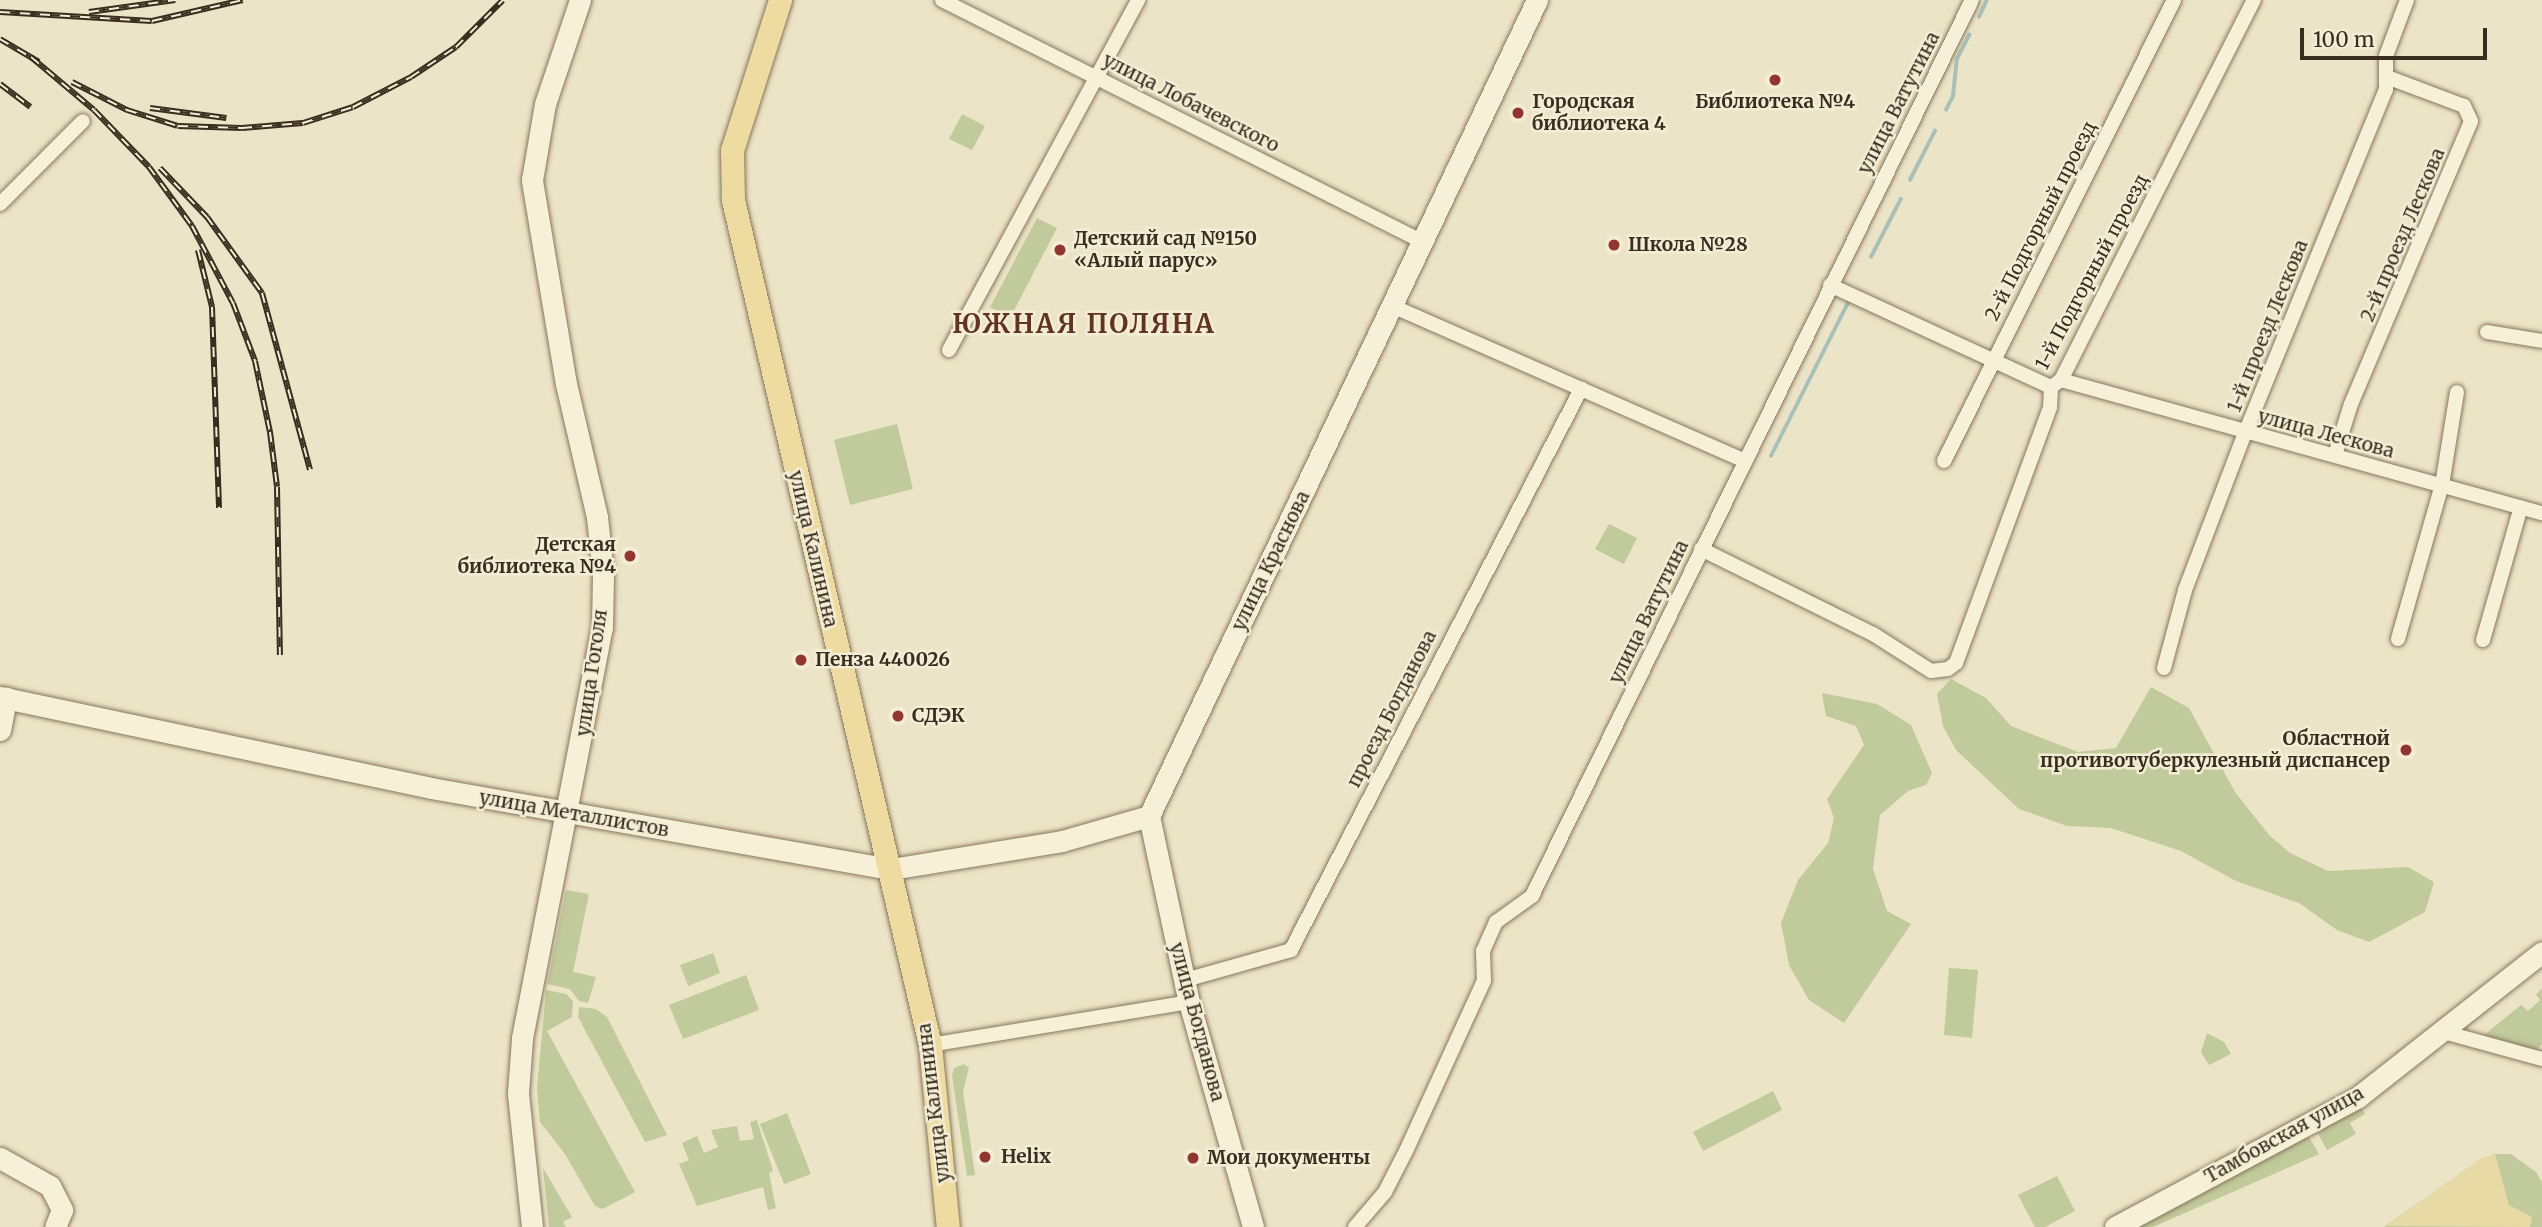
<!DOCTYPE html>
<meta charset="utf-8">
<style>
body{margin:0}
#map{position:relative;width:2542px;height:1227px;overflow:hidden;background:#ece4c6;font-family:Merriweather,serif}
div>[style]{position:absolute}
.green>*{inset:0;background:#c1ca9a}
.sand>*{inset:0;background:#e7daa4}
.stream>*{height:3.5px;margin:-1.75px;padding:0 1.75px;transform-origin:1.75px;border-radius:1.75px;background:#a7c0ba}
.roads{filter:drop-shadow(0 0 2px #87765c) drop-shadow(0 0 2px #87765c)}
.street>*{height:14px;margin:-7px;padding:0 7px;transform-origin:7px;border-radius:7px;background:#f7f0d9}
.secondary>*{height:21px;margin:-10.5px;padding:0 10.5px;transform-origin:10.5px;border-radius:10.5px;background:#f7f0d9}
.primary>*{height:23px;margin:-11.5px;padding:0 11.5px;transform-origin:11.5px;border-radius:11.5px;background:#eedb9f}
.rail>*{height:6px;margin-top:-3px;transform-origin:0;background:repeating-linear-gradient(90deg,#f4edd5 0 10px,#382d1f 0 20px);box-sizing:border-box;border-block:2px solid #382d1f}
.dots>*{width:19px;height:19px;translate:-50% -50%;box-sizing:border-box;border:4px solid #f4edd5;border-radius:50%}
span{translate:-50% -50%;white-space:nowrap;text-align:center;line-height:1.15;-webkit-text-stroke:5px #f4edd5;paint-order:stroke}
.poi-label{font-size:19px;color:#382d1f;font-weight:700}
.left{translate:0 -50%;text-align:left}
.right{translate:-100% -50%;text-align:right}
.street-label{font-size:19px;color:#382d1f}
.district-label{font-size:26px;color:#623321;font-weight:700;letter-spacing:2px}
.scale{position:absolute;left:2300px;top:28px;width:187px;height:32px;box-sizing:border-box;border:4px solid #382d1f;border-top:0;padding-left:9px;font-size:21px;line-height:24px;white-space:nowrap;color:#382d1f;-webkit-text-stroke:5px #f4edd5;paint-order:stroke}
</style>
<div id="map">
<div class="green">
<i style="clip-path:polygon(962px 114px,985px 126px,972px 150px,949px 139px)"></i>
<i style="clip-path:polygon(1037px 218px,1057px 228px,1010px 318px,990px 307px)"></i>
<i style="clip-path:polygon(897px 424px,913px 489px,850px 505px,834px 440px)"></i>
<i style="clip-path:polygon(1609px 524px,1637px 538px,1624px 564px,1595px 549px)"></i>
<i style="clip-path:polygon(1951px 679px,1986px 698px,2011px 726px,2078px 752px,2116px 748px,2151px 687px,2189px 708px,2235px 792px,2269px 835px,2290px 853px,2328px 871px,2408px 867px,2434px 882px,2425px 912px,2369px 942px,2337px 930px,2299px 903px,2236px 881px,2181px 851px,2111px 828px,2067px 826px,2019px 809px,1956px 750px,1943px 726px,1937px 694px)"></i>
<i style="clip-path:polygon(1822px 693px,1877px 704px,1911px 725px,1932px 773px,1926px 785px,1908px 791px,1880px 815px,1873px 869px,1887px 911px,1911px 924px,1844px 1023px,1809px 1000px,1789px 965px,1781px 923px,1798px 880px,1828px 843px,1834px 818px,1827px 799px,1864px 745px,1856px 726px,1826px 716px)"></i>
<i style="clip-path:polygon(566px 890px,589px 894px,573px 972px,596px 977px,588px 1003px,579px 1001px,570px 989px,547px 984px)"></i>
<i style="clip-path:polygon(713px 953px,720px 973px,688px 986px,680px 965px)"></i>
<i style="clip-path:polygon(1949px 968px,1978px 970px,1972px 1038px,1944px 1035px)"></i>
<i style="clip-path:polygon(746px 975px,759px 1010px,683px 1039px,669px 1005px)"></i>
<i style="clip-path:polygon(2542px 988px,2542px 1044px,2536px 1051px,2484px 1035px,2521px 1005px,2528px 1011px,2540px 1000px,2536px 995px)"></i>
<i style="clip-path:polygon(546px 990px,566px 994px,573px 1001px,572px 1017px,547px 1031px,635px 1192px,603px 1209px,595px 1206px,565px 1154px,540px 1122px,537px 1089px)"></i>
<i style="clip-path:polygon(579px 1007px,596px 1009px,607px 1017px,667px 1135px,645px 1142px,578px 1017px)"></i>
<i style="clip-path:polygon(2207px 1033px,2224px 1042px,2231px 1054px,2209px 1065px,2201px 1052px)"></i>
<i style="clip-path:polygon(964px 1064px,969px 1068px,963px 1091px,975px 1175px,967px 1176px,952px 1076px,954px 1068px)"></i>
<i style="clip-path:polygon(1773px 1091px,1782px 1110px,1703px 1151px,1693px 1132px)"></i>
<i style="clip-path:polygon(2360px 1106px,2365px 1114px,2350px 1123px,2356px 1134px,2327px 1150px,2316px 1130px)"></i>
<i style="clip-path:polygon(787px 1113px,811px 1174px,784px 1184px,760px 1124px)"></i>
<i style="clip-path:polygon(757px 1120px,773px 1171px,769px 1173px,776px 1208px,768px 1210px,763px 1187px,697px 1206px,679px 1164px,689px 1160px,682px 1143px,697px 1136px,704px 1153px,718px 1147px,711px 1130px,737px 1126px,740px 1141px,754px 1139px,750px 1122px)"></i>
<i style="clip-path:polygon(2308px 1135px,2319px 1154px,2153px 1227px,2136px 1227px)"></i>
<i style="clip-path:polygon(2495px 1154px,2511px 1154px,2536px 1172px,2542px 1182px,2542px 1227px,2384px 1227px,2481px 1159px)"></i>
<i style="clip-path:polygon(543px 1168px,572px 1217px,563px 1222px,566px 1227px,549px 1227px)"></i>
<i style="clip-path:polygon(2057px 1176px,2075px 1211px,2045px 1227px,2035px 1227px,2018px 1195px)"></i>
</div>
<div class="sand">
<i style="clip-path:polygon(2495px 1154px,2509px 1205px,2532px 1217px,2530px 1227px,2386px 1226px,2481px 1159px)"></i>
</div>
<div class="stream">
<i style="left:1979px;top:17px;width:19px;rotate:-65deg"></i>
<i style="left:1946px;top:110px;width:16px;rotate:-63deg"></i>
<i style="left:1953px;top:96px;width:37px;rotate:-84deg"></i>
<i style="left:1957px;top:59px;width:27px;rotate:-63deg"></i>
<i style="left:1910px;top:180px;width:55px;rotate:-63deg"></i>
<i style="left:1871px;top:257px;width:65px;rotate:-62.7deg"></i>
<i style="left:1771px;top:456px;width:171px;rotate:-63.3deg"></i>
</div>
<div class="roads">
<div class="street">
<i style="left:942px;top:0;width:538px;rotate:26.71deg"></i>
<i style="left:0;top:204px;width:117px;rotate:-45deg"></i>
<i style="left:1830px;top:285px;width:243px;rotate:24.8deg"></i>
<i style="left:1392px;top:306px;width:383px;rotate:23.7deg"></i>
<i style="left:2487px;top:332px;width:56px;rotate:9.3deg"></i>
<i style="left:949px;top:350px;width:398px;rotate:-61.6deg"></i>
<i style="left:2061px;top:380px;width:499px;rotate:15.5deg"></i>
<i style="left:2335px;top:455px;width:53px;rotate:-72.6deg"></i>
<i style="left:2351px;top:404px;width:307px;rotate:-67deg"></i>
<i style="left:2471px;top:121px;width:17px;rotate:-115deg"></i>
<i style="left:2464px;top:106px;width:82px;rotate:-159.4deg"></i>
<i style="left:1944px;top:461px;width:515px;rotate:-63.48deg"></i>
<i style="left:1701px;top:549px;width:192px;rotate:26.3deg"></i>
<i style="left:1873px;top:634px;width:69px;rotate:32.5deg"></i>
<i style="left:1931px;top:671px;width:17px;rotate:-7deg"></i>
<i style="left:1948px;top:669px;width:10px;rotate:-37deg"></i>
<i style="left:1956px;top:663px;width:273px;rotate:-69.8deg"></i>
<i style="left:2050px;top:407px;width:20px;rotate:-87deg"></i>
<i style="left:2051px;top:387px;width:12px;rotate:-35deg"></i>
<i style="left:2061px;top:380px;width:426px;rotate:-63.1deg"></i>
<i style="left:2398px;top:639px;width:160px;rotate:-74.1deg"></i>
<i style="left:2442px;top:485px;width:94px;rotate:-80.8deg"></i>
<i style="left:2483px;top:640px;width:138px;rotate:-74.1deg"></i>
<i style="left:2164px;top:668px;width:81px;rotate:-74.9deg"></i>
<i style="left:2185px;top:590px;width:168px;rotate:-69.1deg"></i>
<i style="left:2245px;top:433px;width:371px;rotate:-67.7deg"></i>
<i style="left:2386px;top:90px;width:34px;rotate:-90deg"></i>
<i style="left:2386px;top:56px;width:60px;rotate:-69.4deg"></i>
<i style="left:1185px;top:980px;width:110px;rotate:-15.8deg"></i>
<i style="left:1291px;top:950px;width:632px;rotate:-62.66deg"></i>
<i style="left:2444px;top:1032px;width:102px;rotate:15.4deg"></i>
<i style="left:930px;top:1045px;width:263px;rotate:-9.4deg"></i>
<i style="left:1355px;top:1227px;width:46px;rotate:-49.4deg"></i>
<i style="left:1385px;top:1192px;width:46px;rotate:-62.9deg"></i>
<i style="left:1406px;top:1151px;width:187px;rotate:-65.4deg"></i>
<i style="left:1484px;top:981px;width:30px;rotate:-92deg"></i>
<i style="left:1483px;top:951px;width:32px;rotate:-66deg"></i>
<i style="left:1496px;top:922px;width:44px;rotate:-35.8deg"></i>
<i style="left:1532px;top:896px;width:998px;rotate:-63.85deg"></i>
</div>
<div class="secondary">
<i style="left:0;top:697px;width:441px;rotate:11.9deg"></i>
<i style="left:431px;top:788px;width:467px;rotate:10deg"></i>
<i style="left:891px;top:869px;width:173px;rotate:-9.3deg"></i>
<i style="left:1062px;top:841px;width:91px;rotate:-16deg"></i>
<i style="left:0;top:730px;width:33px;rotate:-79deg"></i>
<i style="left:1149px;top:816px;width:904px;rotate:-64.57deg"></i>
<i style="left:1149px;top:816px;width:190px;rotate:77.9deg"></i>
<i style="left:1189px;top:1002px;width:234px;rotate:74.1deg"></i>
<i style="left:0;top:1158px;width:57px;rotate:29.2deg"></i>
<i style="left:50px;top:1186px;width:27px;rotate:63deg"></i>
<i style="left:62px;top:1210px;width:18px;rotate:112deg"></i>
<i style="left:532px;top:1227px;width:135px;rotate:-96deg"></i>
<i style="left:518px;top:1093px;width:55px;rotate:-85.8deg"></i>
<i style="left:522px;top:1038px;width:418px;rotate:-79deg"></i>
<i style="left:602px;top:628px;width:54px;rotate:-88.9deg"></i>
<i style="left:603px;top:574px;width:57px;rotate:-96deg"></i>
<i style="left:597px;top:517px;width:137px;rotate:-103.1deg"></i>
<i style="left:566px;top:384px;width:207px;rotate:-99.5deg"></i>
<i style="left:532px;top:180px;width:77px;rotate:-80.3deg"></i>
<i style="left:545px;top:104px;width:110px;rotate:-71.4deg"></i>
<i style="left:2115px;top:1227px;width:276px;rotate:-28.1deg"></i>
<i style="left:2358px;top:1097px;width:234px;rotate:-38.2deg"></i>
</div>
<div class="primary">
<i style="left:780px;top:0;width:157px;rotate:107.7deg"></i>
<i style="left:732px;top:150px;width:50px;rotate:88.9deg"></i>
<i style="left:733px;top:200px;width:868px;rotate:76.88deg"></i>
<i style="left:930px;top:1045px;width:183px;rotate:84.4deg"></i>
</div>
</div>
<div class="rail">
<i style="left:0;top:12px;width:152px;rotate:3.4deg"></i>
<i style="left:152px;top:21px;width:93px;rotate:-13deg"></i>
<i style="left:89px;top:12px;width:87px;rotate:-7.9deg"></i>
<i style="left:0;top:39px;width:45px;rotate:30.5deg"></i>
<i style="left:31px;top:57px;width:82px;rotate:40.1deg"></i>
<i style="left:94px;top:110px;width:79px;rotate:46deg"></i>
<i style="left:149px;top:167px;width:73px;rotate:53.9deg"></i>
<i style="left:192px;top:226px;width:87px;rotate:62deg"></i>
<i style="left:233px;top:303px;width:62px;rotate:69.2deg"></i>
<i style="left:255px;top:361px;width:73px;rotate:78.1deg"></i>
<i style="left:270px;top:432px;width:55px;rotate:82.7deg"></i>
<i style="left:277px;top:487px;width:168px;rotate:89deg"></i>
<i style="left:72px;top:82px;width:62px;rotate:27deg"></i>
<i style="left:127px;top:110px;width:53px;rotate:17.4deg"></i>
<i style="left:178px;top:126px;width:64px;rotate:1.8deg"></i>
<i style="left:242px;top:128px;width:61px;rotate:-4.7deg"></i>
<i style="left:303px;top:123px;width:52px;rotate:-17.7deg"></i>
<i style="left:353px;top:107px;width:65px;rotate:-27.3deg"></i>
<i style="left:411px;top:77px;width:54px;rotate:-33.7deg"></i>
<i style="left:456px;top:47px;width:66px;rotate:-45deg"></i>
<i style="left:0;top:84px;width:38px;rotate:37deg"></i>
<i style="left:150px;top:108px;width:77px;rotate:7.5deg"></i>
<i style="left:160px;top:168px;width:68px;rotate:46.2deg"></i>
<i style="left:207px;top:217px;width:94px;rotate:54.1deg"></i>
<i style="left:262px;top:293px;width:183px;rotate:74.8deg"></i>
<i style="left:198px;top:250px;width:59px;rotate:76.2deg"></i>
<i style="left:212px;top:307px;width:201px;rotate:88deg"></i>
</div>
<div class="dots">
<i style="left:1775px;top:80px;background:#93352f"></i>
<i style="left:1518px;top:113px;background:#93352f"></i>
<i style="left:1614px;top:245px;background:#93352f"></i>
<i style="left:1060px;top:250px;background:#93352f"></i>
<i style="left:630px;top:556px;background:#93352f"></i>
<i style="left:801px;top:660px;background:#93352f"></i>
<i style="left:898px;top:716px;background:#93352f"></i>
<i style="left:2406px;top:750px;background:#93352f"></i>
<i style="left:985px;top:1157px;background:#93352f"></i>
<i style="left:1193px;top:1158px;background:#93352f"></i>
</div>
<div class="poi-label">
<span class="left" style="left:1532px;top:113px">Городская<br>библиотека 4</span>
<span style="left:1775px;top:102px">Библиотека №4</span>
<span class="left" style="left:1074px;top:250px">Детский сад №150<br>«Алый парус»</span>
<span class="left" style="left:1628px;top:245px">Школа №28</span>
<span class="right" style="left:616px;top:556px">Детская<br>библиотека №4</span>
<span class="left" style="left:815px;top:660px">Пенза 440026</span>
<span class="left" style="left:912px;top:716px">СДЭК</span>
<span class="right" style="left:2390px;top:750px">Областной<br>противотуберкулезный диспансер</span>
<span class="left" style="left:1001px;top:1157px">Helix</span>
<span class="left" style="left:1207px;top:1158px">Мои документы</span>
</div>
<div class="street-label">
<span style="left:1191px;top:103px;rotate:27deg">улица Лобачевского</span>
<span style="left:1899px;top:103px;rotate:-63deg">улица Ватутина</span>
<span style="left:2041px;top:221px;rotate:-63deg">2-й Подгорный проезд</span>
<span style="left:2403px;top:235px;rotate:-67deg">2-й проезд Лескова</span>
<span style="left:2092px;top:272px;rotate:-62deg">1-й Подгорный проезд</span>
<span style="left:2268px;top:326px;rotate:-68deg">1-й проезд Лескова</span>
<span style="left:2326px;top:434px;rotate:15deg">улица Лескова</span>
<span style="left:813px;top:549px;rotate:77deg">улица Калинина</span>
<span style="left:1271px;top:561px;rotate:-64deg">улица Краснова</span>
<span style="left:1649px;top:612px;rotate:-64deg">улица Ватутина</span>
<span style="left:592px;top:673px;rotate:-82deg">улица Гоголя</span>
<span style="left:1392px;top:709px;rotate:-63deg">проезд Богданова</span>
<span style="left:574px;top:814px;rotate:10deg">улица Металлистов</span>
<span style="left:1197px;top:1022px;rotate:75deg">улица Богданова</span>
<span style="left:934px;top:1103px;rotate:-97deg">улица Калинина</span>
<span style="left:2284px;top:1135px;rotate:-29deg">Тамбовская улица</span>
</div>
<div class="district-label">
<span style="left:1084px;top:324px">ЮЖНАЯ ПОЛЯНА</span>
</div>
<div class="scale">100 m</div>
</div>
